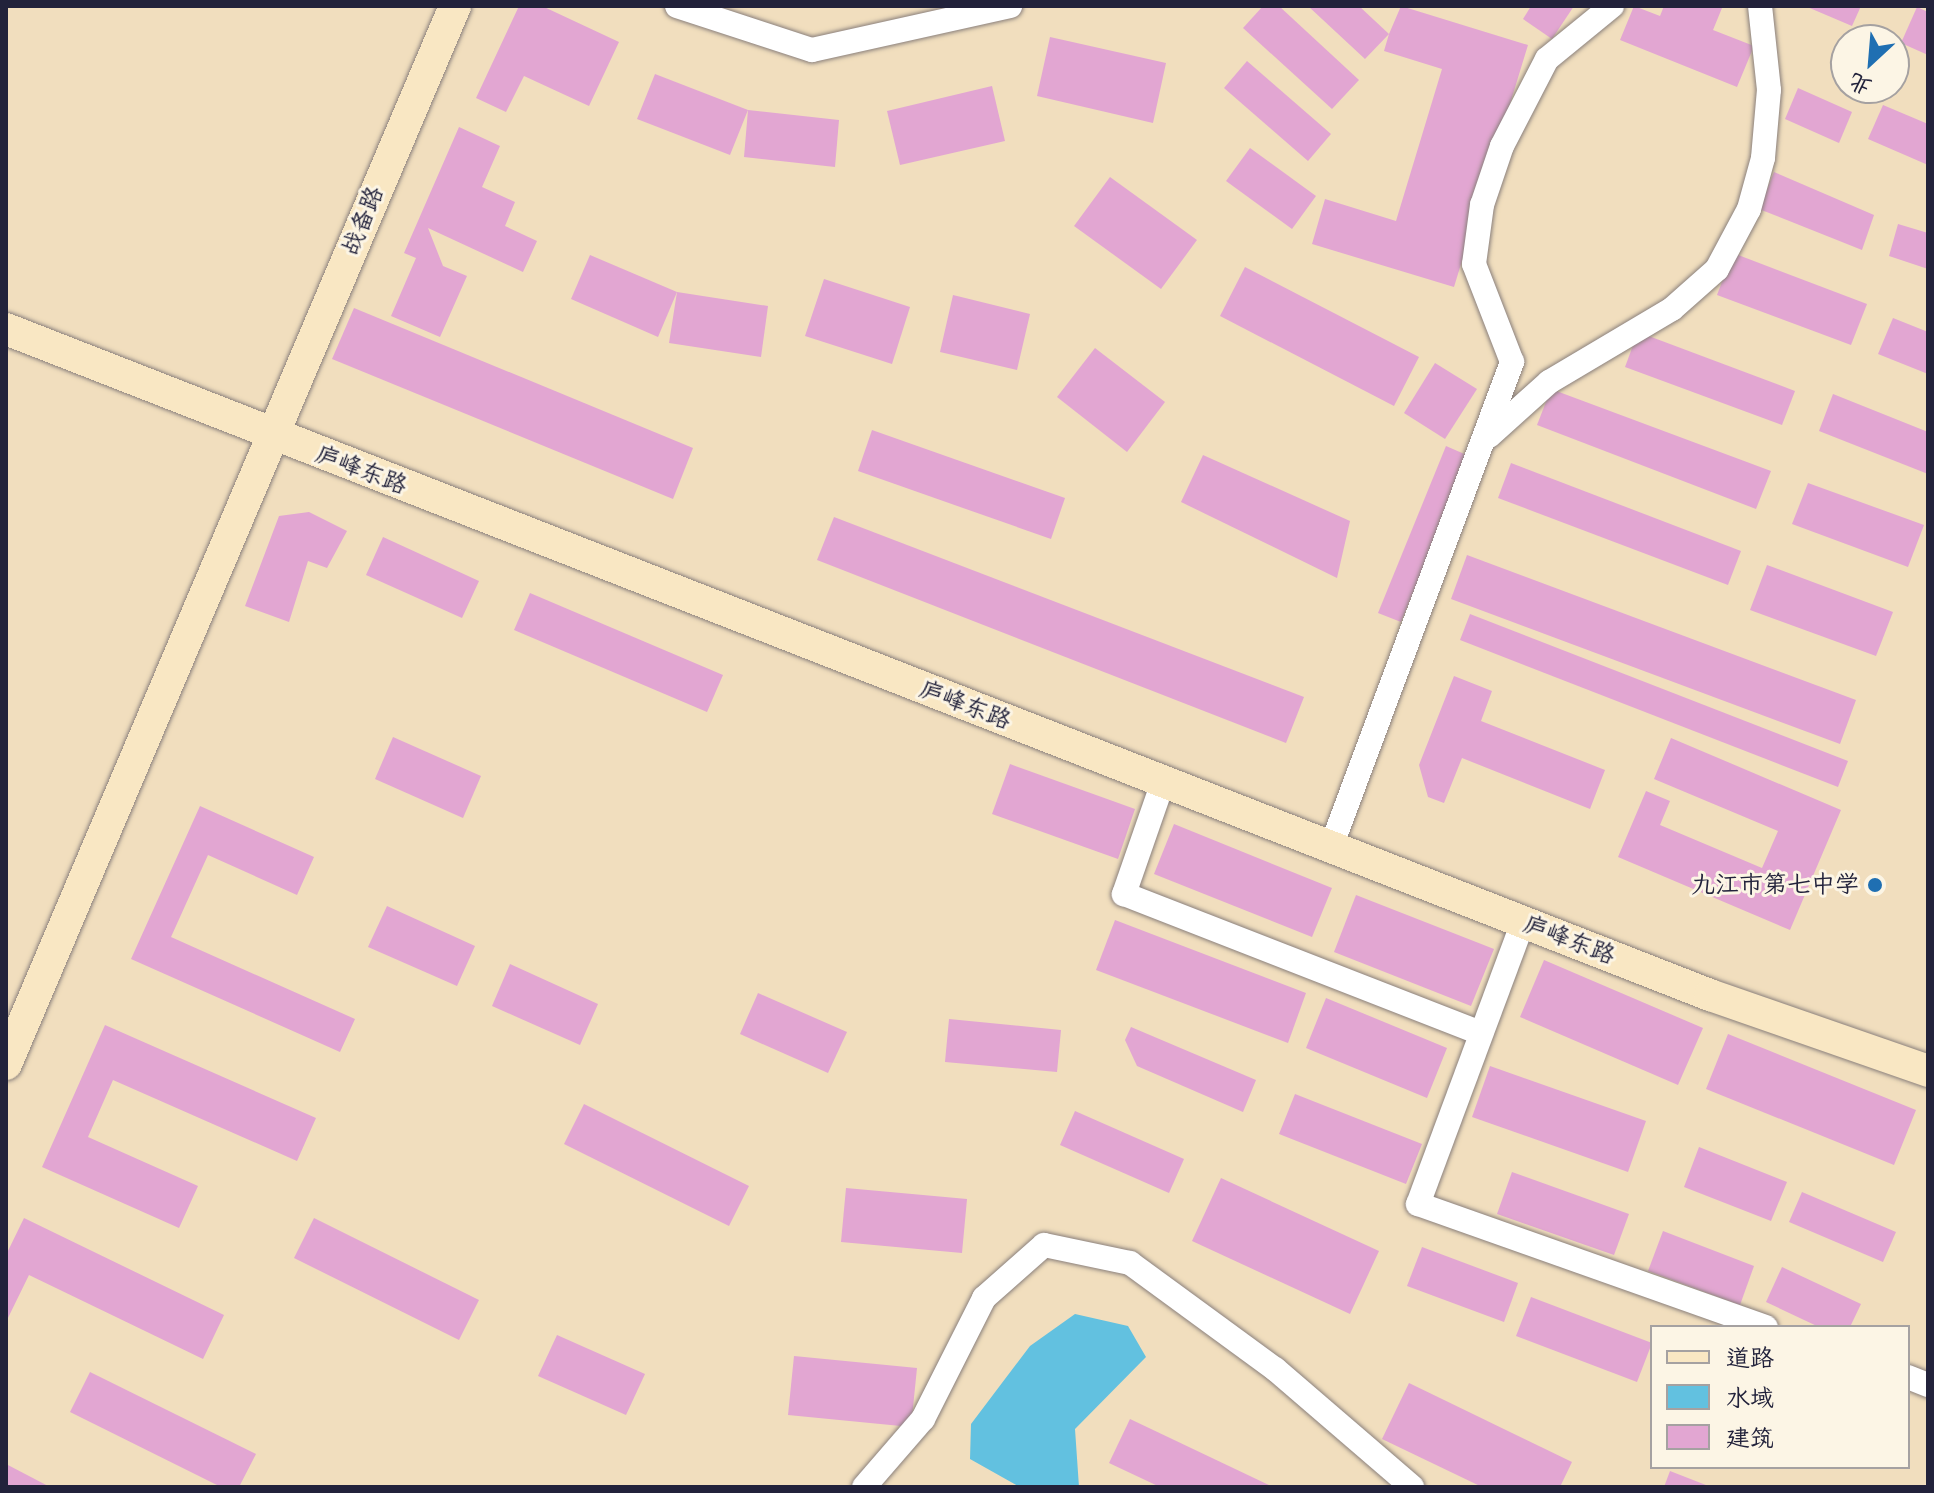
<!DOCTYPE html>
<meta charset="utf-8">
<style>
body{margin:0}
#map{position:relative;width:1934px;height:1493px;overflow:hidden;background:#f1debe;font-family:"Shantell Sans","LXGW WenKai TC",sans-serif}
div>[style]{position:absolute}
.water>*{inset:0;background:#62c1e0}
.building>*{inset:0;background:#e2a6d2}
.roads{filter:drop-shadow(0 0 2px #8a807c) drop-shadow(0 0 2px #8a807c)}
.street>*{height:24px;margin:-12px;padding:0 12px;transform-origin:12px;border-radius:12px;background:#fff}
.secondary>*{height:32px;margin:-16px;padding:0 16px;transform-origin:16px;border-radius:16px;background:#f9e7c3}
.dots>*{width:22px;height:22px;translate:-50% -50%;box-sizing:border-box;border:4px solid #fcf5e5;border-radius:50%}
span{translate:-50% -50%;white-space:nowrap;text-align:center;line-height:1.15;-webkit-text-stroke:6px #fcf5e5;paint-order:stroke}
.street-label{font-size:24px;color:#22223b}
.poi-label{font-size:24px;color:#22223b}
.right{translate:-100% -50%;text-align:right}
.frame{position:absolute;inset:0;border:8px solid #22223b;pointer-events:none}
.legend{position:absolute;left:1650px;top:1325px;width:260px;height:144px;box-sizing:border-box;background:#fcf5e5;border:2px solid #a5a1a1;margin:0;padding:10px 14px;list-style:none;font-size:24px;color:#22223b}
.legend li{display:flex;align-items:center;gap:16px;height:40px}
.legend b{width:40px;border:2px solid #a5a1a1}
.north{position:absolute;left:1830px;top:24px;width:80px;height:80px;box-sizing:border-box;background:#fcf5e5;border:2px solid #a5a1a1;border-radius:50%;rotate:206deg;font-size:22px;font-weight:700;line-height:32px;text-align:center;color:#22223b}
.north::after{content:'';display:block;margin:auto;width:28px;height:36px;background:#1f6fb2;clip-path:polygon(50% 0,100% 100%,50% 72%,0 100%)}
</style>
<div id="map">
<div class="water">
<i style="clip-path:polygon(1075px 1314px,1128px 1326px,1146px 1357px,1075px 1429px,1079px 1487px,1020px 1487px,970px 1459px,971px 1424px,1030px 1346px)"></i>
</div>
<div class="building">
<i style="clip-path:polygon(519px 6px,542px 6px,619px 42px,589px 106px,524px 76px,506px 112px,476px 98px)"></i>
<i style="clip-path:polygon(1263px 6px,1279px 6px,1359px 80px,1332px 109px,1243px 28px)"></i>
<i style="clip-path:polygon(1308px 6px,1359px 6px,1389px 34px,1401px 6px,1528px 45px,1454px 287px,1312px 244px,1325px 199px,1396px 221px,1442px 69px,1384px 51px,1389px 34px,1365px 59px)"></i>
<i style="clip-path:polygon(1531px 6px,1574px 6px,1552px 39px,1523px 19px)"></i>
<i style="clip-path:polygon(1634px 6px,1660px 16px,1664px 6px,1722px 8px,1713px 30px,1754px 46px,1737px 87px,1620px 40px)"></i>
<i style="clip-path:polygon(1805px 6px,1861px 6px,1852px 26px)"></i>
<i style="clip-path:polygon(1917px 7px,1928px 12px,1928px 55px,1901px 43px)"></i>
<i style="clip-path:polygon(1050px 37px,1166px 63px,1153px 123px,1037px 96px)"></i>
<i style="clip-path:polygon(1247px 61px,1331px 134px,1308px 161px,1224px 88px)"></i>
<i style="clip-path:polygon(655px 74px,748px 110px,730px 155px,637px 119px)"></i>
<i style="clip-path:polygon(992px 86px,1005px 141px,900px 165px,887px 111px)"></i>
<i style="clip-path:polygon(1798px 88px,1852px 112px,1839px 143px,1785px 119px)"></i>
<i style="clip-path:polygon(1883px 105px,1928px 124px,1928px 165px,1868px 139px)"></i>
<i style="clip-path:polygon(748px 110px,839px 120px,835px 167px,744px 157px)"></i>
<i style="clip-path:polygon(459px 127px,500px 146px,482px 187px,515px 202px,505px 226px,537px 241px,523px 272px,428px 228px,443px 266px,467px 276px,440px 337px,391px 316px,416px 258px,404px 253px)"></i>
<i style="clip-path:polygon(1250px 148px,1316px 196px,1292px 229px,1226px 181px)"></i>
<i style="clip-path:polygon(1774px 172px,1874px 215px,1862px 250px,1759px 209px)"></i>
<i style="clip-path:polygon(1110px 177px,1197px 240px,1161px 289px,1074px 226px)"></i>
<i style="clip-path:polygon(1898px 224px,1928px 233px,1928px 269px,1889px 256px)"></i>
<i style="clip-path:polygon(1733px 253px,1867px 304px,1851px 345px,1717px 295px)"></i>
<i style="clip-path:polygon(590px 255px,677px 292px,658px 337px,571px 299px)"></i>
<i style="clip-path:polygon(1245px 267px,1419px 357px,1394px 406px,1220px 316px)"></i>
<i style="clip-path:polygon(824px 279px,910px 307px,892px 364px,805px 336px)"></i>
<i style="clip-path:polygon(677px 292px,768px 306px,761px 357px,669px 343px)"></i>
<i style="clip-path:polygon(953px 295px,1030px 314px,1017px 370px,940px 352px)"></i>
<i style="clip-path:polygon(354px 308px,693px 448px,673px 499px,332px 359px)"></i>
<i style="clip-path:polygon(1893px 318px,1928px 332px,1928px 374px,1878px 354px)"></i>
<i style="clip-path:polygon(1638px 332px,1795px 391px,1782px 425px,1625px 367px)"></i>
<i style="clip-path:polygon(1095px 348px,1165px 402px,1127px 452px,1057px 397px)"></i>
<i style="clip-path:polygon(1435px 363px,1477px 389px,1445px 439px,1404px 413px)"></i>
<i style="clip-path:polygon(1551px 389px,1771px 471px,1756px 509px,1537px 425px)"></i>
<i style="clip-path:polygon(1833px 394px,1928px 432px,1928px 474px,1819px 431px)"></i>
<i style="clip-path:polygon(872px 430px,1065px 498px,1051px 539px,858px 471px)"></i>
<i style="clip-path:polygon(1446px 446px,1469px 456px,1401px 622px,1378px 613px)"></i>
<i style="clip-path:polygon(1203px 455px,1350px 521px,1337px 578px,1181px 502px)"></i>
<i style="clip-path:polygon(1511px 463px,1741px 551px,1728px 585px,1498px 498px)"></i>
<i style="clip-path:polygon(1808px 483px,1924px 525px,1908px 567px,1792px 524px)"></i>
<i style="clip-path:polygon(309px 512px,347px 531px,327px 568px,308px 561px,289px 622px,245px 606px,279px 516px)"></i>
<i style="clip-path:polygon(834px 517px,1304px 697px,1286px 743px,817px 560px)"></i>
<i style="clip-path:polygon(383px 537px,479px 581px,462px 618px,366px 575px)"></i>
<i style="clip-path:polygon(1467px 555px,1856px 700px,1840px 744px,1451px 599px)"></i>
<i style="clip-path:polygon(1767px 565px,1893px 612px,1876px 656px,1750px 610px)"></i>
<i style="clip-path:polygon(530px 593px,723px 675px,707px 712px,514px 630px)"></i>
<i style="clip-path:polygon(1470px 614px,1848px 761px,1838px 787px,1460px 640px)"></i>
<i style="clip-path:polygon(1454px 676px,1492px 691px,1481px 721px,1605px 770px,1590px 809px,1462px 758px,1444px 803px,1428px 797px,1419px 765px)"></i>
<i style="clip-path:polygon(393px 737px,481px 776px,463px 818px,375px 779px)"></i>
<i style="clip-path:polygon(1671px 738px,1841px 810px,1790px 930px,1618px 857px,1646px 791px,1670px 801px,1660px 825px,1762px 868px,1778px 831px,1654px 779px)"></i>
<i style="clip-path:polygon(1010px 764px,1135px 809px,1118px 859px,992px 814px)"></i>
<i style="clip-path:polygon(200px 806px,314px 857px,297px 895px,208px 855px,171px 937px,355px 1019px,340px 1052px,131px 959px)"></i>
<i style="clip-path:polygon(1174px 824px,1332px 888px,1312px 937px,1154px 874px)"></i>
<i style="clip-path:polygon(1356px 895px,1494px 949px,1471px 1006px,1334px 952px)"></i>
<i style="clip-path:polygon(387px 906px,475px 946px,457px 986px,368px 947px)"></i>
<i style="clip-path:polygon(1115px 920px,1306px 993px,1288px 1043px,1096px 970px)"></i>
<i style="clip-path:polygon(1544px 960px,1703px 1028px,1678px 1085px,1520px 1017px)"></i>
<i style="clip-path:polygon(510px 964px,598px 1004px,580px 1045px,492px 1006px)"></i>
<i style="clip-path:polygon(758px 993px,847px 1032px,828px 1073px,740px 1034px)"></i>
<i style="clip-path:polygon(1326px 998px,1447px 1048px,1427px 1098px,1306px 1048px)"></i>
<i style="clip-path:polygon(949px 1019px,1061px 1030px,1057px 1072px,945px 1062px)"></i>
<i style="clip-path:polygon(105px 1025px,316px 1118px,297px 1161px,113px 1080px,88px 1137px,198px 1186px,179px 1228px,42px 1167px)"></i>
<i style="clip-path:polygon(1131px 1027px,1256px 1080px,1243px 1112px,1137px 1066px,1125px 1040px)"></i>
<i style="clip-path:polygon(1728px 1034px,1916px 1110px,1894px 1165px,1706px 1089px)"></i>
<i style="clip-path:polygon(1490px 1066px,1646px 1121px,1628px 1172px,1472px 1117px)"></i>
<i style="clip-path:polygon(1295px 1094px,1422px 1144px,1406px 1184px,1279px 1134px)"></i>
<i style="clip-path:polygon(584px 1104px,749px 1186px,729px 1226px,564px 1144px)"></i>
<i style="clip-path:polygon(1075px 1111px,1184px 1159px,1169px 1193px,1060px 1145px)"></i>
<i style="clip-path:polygon(1699px 1147px,1787px 1182px,1771px 1221px,1684px 1187px)"></i>
<i style="clip-path:polygon(1512px 1172px,1629px 1214px,1614px 1255px,1497px 1214px)"></i>
<i style="clip-path:polygon(1221px 1178px,1379px 1251px,1350px 1314px,1192px 1241px)"></i>
<i style="clip-path:polygon(846px 1188px,967px 1199px,962px 1253px,841px 1242px)"></i>
<i style="clip-path:polygon(1802px 1192px,1896px 1232px,1883px 1262px,1789px 1222px)"></i>
<i style="clip-path:polygon(24px 1218px,224px 1315px,203px 1359px,29px 1275px,6px 1322px,6px 1255px)"></i>
<i style="clip-path:polygon(314px 1218px,479px 1300px,459px 1340px,294px 1258px)"></i>
<i style="clip-path:polygon(1663px 1231px,1754px 1266px,1740px 1305px,1648px 1271px)"></i>
<i style="clip-path:polygon(1422px 1247px,1518px 1283px,1504px 1322px,1407px 1286px)"></i>
<i style="clip-path:polygon(1782px 1267px,1861px 1304px,1850px 1327px,1819px 1327px,1766px 1302px)"></i>
<i style="clip-path:polygon(1531px 1297px,1652px 1343px,1637px 1382px,1516px 1336px)"></i>
<i style="clip-path:polygon(557px 1335px,645px 1374px,626px 1415px,538px 1376px)"></i>
<i style="clip-path:polygon(794px 1356px,917px 1368px,911px 1427px,788px 1415px)"></i>
<i style="clip-path:polygon(90px 1372px,256px 1454px,239px 1487px,221px 1487px,70px 1412px)"></i>
<i style="clip-path:polygon(1409px 1383px,1572px 1462px,1560px 1487px,1482px 1487px,1382px 1439px)"></i>
<i style="clip-path:polygon(1130px 1419px,1273px 1487px,1160px 1487px,1109px 1463px)"></i>
<i style="clip-path:polygon(6px 1464px,50px 1487px,6px 1487px)"></i>
<i style="clip-path:polygon(1670px 1471px,1711px 1487px,1664px 1487px)"></i>
</div>
<div class="roads">
<div class="street">
<i style="left:677px;top:6px;width:142px;rotate:18.1deg"></i>
<i style="left:812px;top:50px;width:203px;rotate:-12.5deg"></i>
<i style="left:1489px;top:436px;width:81px;rotate:-42deg"></i>
<i style="left:1549px;top:382px;width:143px;rotate:-30.7deg"></i>
<i style="left:1672px;top:309px;width:60px;rotate:-41.6deg"></i>
<i style="left:1717px;top:269px;width:68px;rotate:-61.9deg"></i>
<i style="left:1749px;top:209px;width:53px;rotate:-74.6deg"></i>
<i style="left:1763px;top:158px;width:68px;rotate:-85deg"></i>
<i style="left:1769px;top:90px;width:84px;rotate:-96.1deg"></i>
<i style="left:1163px;top:782px;width:119px;rotate:109.2deg"></i>
<i style="left:1124px;top:894px;width:383px;rotate:21.3deg"></i>
<i style="left:1331px;top:847px;width:518px;rotate:-69.53deg"></i>
<i style="left:1512px;top:362px;width:105px;rotate:-111.2deg"></i>
<i style="left:1474px;top:264px;width:60px;rotate:-82.3deg"></i>
<i style="left:1482px;top:205px;width:62px;rotate:-71.3deg"></i>
<i style="left:1502px;top:146px;width:98px;rotate:-62.7deg"></i>
<i style="left:1547px;top:59px;width:84px;rotate:-39.2deg"></i>
<i style="left:1523px;top:922px;width:301px;rotate:110.4deg"></i>
<i style="left:1418px;top:1204px;width:369px;rotate:19.5deg"></i>
<i style="left:1908px;top:1377px;width:22px;rotate:22deg"></i>
<i style="left:864px;top:1487px;width:90px;rotate:-49.1deg"></i>
<i style="left:923px;top:1419px;width:136px;rotate:-63.2deg"></i>
<i style="left:984px;top:1298px;width:80px;rotate:-41.5deg"></i>
<i style="left:1044px;top:1245px;width:88px;rotate:11.8deg"></i>
<i style="left:1130px;top:1263px;width:180px;rotate:36.2deg"></i>
<i style="left:1275px;top:1369px;width:181px;rotate:40.7deg"></i>
</div>
<div class="secondary">
<i style="left:6px;top:329px;width:1830px;rotate:21.35deg"></i>
<i style="left:1710px;top:995px;width:231px;rotate:19.2deg"></i>
<i style="left:6px;top:1064px;width:1149px;rotate:-67deg"></i>
</div>
</div>
<div class="dots">
<i style="left:1875px;top:885px;background:#1f6fb2"></i>
</div>
<div class="street-label">
<span style="left:363px;top:221px;rotate:-68deg">战备路</span>
<span style="left:361px;top:470px;rotate:21deg">庐峰东路</span>
<span style="left:965px;top:705px;rotate:21deg">庐峰东路</span>
<span style="left:1569px;top:940px;rotate:21deg">庐峰东路</span>
</div>
<div class="poi-label">
<span class="right" style="left:1859px;top:885px">九江市第七中学</span>
</div>
<div class="frame"></div>
<ul class="legend">
<li><b style="height:10px;background:#f9e7c3"></b>道路</li>
<li><b style="height:22px;background:#62c1e0"></b>水域</li>
<li><b style="height:22px;background:#e2a6d2"></b>建筑</li>
</ul>
<div class="north">北</div>
</div>
